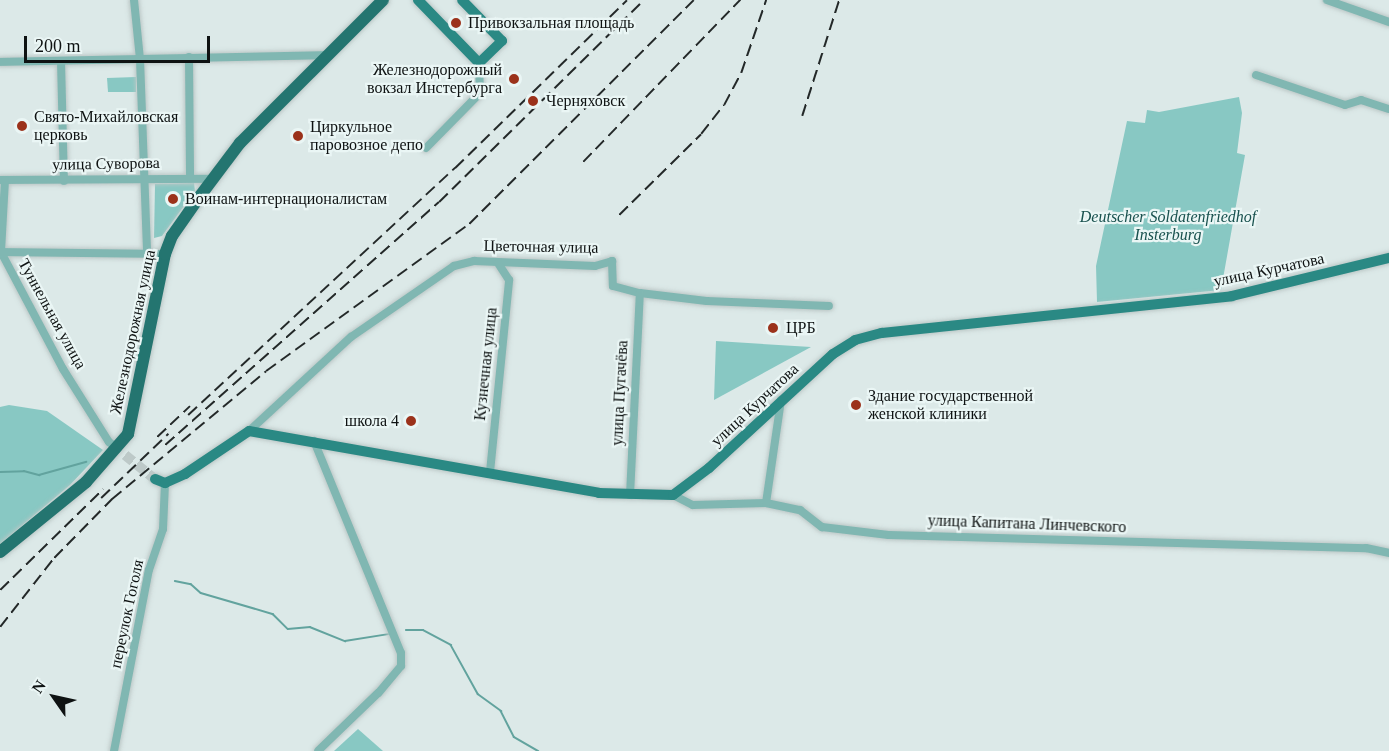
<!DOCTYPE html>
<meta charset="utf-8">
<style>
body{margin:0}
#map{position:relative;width:1389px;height:751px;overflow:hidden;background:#dce9e8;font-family:"Times New Roman",serif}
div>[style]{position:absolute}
.green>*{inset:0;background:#88c8c3}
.stream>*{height:1.5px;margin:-0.75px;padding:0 0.75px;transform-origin:0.75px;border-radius:0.75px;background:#62a39e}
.major-tunnel>*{height:10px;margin-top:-5px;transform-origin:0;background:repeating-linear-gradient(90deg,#bdc9c8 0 10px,transparent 0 15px)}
.roads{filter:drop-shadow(0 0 2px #bbc7c6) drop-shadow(0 0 2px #bbc7c6)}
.minor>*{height:8px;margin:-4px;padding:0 4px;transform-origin:4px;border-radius:4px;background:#80b7b2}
.major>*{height:10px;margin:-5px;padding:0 5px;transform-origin:5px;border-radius:5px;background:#2a8984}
.highway>*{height:12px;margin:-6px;padding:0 6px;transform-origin:6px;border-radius:6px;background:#247570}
.rail>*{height:1.5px;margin-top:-0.75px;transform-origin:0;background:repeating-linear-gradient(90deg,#232828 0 12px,transparent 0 18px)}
.dots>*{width:16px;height:16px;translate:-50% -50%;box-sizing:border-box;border:3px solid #eaf6f5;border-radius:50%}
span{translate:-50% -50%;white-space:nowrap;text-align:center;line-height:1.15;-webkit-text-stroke:4.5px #eaf6f5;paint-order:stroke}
.poi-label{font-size:16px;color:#0e1212}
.left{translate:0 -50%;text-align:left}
.right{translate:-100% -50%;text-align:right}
.street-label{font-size:16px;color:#0e1212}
.park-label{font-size:16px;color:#18514e;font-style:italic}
.north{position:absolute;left:24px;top:667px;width:60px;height:60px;-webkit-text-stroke:4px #eaf6f5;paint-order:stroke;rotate:304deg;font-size:16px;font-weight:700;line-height:24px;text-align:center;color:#0e1212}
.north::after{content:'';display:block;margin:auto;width:21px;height:27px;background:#0e1212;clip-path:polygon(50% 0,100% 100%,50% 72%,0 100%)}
.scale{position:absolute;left:24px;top:36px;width:186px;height:27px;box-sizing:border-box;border:3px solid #0e1212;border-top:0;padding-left:8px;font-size:18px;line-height:21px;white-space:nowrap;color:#0e1212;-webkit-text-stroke:4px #eaf6f5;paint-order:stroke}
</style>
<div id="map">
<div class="green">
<i style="clip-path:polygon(136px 77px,136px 92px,108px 92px,107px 78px)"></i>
<i style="clip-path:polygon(1239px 97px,1242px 113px,1237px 153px,1245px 155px,1221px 290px,1097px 302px,1096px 266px,1127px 121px,1145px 123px,1147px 110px,1159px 112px)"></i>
<i style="clip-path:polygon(194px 183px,195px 191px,162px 236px,154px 238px,155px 184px)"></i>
<i style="clip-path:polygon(716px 341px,811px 347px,714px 400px)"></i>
<i style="clip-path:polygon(9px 405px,47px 411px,103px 450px,70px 485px,0 544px,0 407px)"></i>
<i style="clip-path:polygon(358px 729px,383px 751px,334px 751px)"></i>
</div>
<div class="stream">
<i style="left:0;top:472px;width:24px;rotate:-2deg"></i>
<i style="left:24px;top:471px;width:16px;rotate:15deg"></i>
<i style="left:39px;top:475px;width:49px;rotate:-15.5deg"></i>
<i style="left:175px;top:581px;width:16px;rotate:11deg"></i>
<i style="left:191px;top:584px;width:13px;rotate:42deg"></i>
<i style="left:201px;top:593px;width:75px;rotate:16.3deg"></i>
<i style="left:273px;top:614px;width:21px;rotate:45deg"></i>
<i style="left:288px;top:629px;width:22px;rotate:-5deg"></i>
<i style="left:310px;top:627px;width:38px;rotate:22deg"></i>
<i style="left:345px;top:641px;width:45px;rotate:-9deg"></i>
<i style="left:406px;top:630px;width:17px"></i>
<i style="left:423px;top:630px;width:32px;rotate:28deg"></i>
<i style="left:451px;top:645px;width:56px;rotate:61.1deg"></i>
<i style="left:478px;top:694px;width:29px;rotate:36deg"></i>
<i style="left:501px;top:711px;width:29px;rotate:63deg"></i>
<i style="left:514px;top:737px;width:28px;rotate:30deg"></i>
</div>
<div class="major-tunnel">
<i style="left:125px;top:455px;width:38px;rotate:39deg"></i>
</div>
<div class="roads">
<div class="minor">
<i style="left:134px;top:0;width:59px;rotate:84.2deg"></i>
<i style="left:140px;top:59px;width:192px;rotate:87.9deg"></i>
<i style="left:1327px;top:0;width:66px;rotate:19.5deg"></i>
<i style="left:189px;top:57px;width:120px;rotate:89.5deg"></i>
<i style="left:61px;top:61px;width:120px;rotate:88.6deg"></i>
<i style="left:0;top:62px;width:329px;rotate:-1.2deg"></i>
<i style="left:1256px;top:75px;width:94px;rotate:18.6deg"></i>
<i style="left:1345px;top:105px;width:17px;rotate:-17deg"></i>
<i style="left:1361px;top:100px;width:29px;rotate:18deg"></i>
<i style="left:426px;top:148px;width:77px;rotate:-45.5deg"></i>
<i style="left:480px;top:93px;width:30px;rotate:-92deg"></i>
<i style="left:0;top:180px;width:212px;rotate:-0.3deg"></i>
<i style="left:5px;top:180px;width:72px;rotate:93.2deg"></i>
<i style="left:1px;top:252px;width:132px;rotate:62.1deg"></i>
<i style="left:63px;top:369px;width:86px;rotate:57.8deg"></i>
<i style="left:109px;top:442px;width:11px;rotate:38deg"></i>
<i style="left:0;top:252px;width:165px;rotate:0.7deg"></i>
<i style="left:249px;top:431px;width:139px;rotate:-42.7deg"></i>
<i style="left:351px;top:337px;width:125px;rotate:-34.6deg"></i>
<i style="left:454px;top:266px;width:21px;rotate:-14deg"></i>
<i style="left:474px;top:261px;width:121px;rotate:2.4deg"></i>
<i style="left:595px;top:266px;width:18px;rotate:-16deg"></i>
<i style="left:612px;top:261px;width:25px;rotate:88deg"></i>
<i style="left:613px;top:286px;width:28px;rotate:15deg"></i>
<i style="left:640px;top:293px;width:67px;rotate:6.8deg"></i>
<i style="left:707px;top:301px;width:122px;rotate:2.3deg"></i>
<i style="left:314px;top:441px;width:229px;rotate:67.7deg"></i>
<i style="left:401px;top:653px;width:13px;rotate:90deg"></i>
<i style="left:401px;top:666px;width:35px;rotate:130deg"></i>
<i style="left:378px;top:693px;width:83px;rotate:136deg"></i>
<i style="left:490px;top:472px;width:193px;rotate:-84.3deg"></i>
<i style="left:509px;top:280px;width:20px;rotate:-123deg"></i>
<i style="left:630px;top:495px;width:202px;rotate:-87.2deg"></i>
<i style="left:673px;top:495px;width:22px;rotate:27deg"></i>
<i style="left:693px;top:505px;width:73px;rotate:-1.6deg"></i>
<i style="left:766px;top:503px;width:35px;rotate:12deg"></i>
<i style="left:800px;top:510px;width:28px;rotate:38deg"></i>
<i style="left:822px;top:527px;width:67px;rotate:6.8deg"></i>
<i style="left:889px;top:535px;width:477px;rotate:1.6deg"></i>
<i style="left:1366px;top:548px;width:24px;rotate:12deg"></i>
<i style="left:766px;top:503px;width:104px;rotate:-81.7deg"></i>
<i style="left:114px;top:751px;width:184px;rotate:-79.1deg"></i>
<i style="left:149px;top:570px;width:43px;rotate:-71.1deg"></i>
<i style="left:163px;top:529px;width:46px;rotate:-87.5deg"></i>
</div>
<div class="major">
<i style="left:418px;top:0;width:88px;rotate:45.9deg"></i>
<i style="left:479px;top:63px;width:32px;rotate:-44deg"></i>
<i style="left:502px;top:41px;width:57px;rotate:-134.3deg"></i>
<i style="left:155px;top:479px;width:11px;rotate:22deg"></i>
<i style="left:165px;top:483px;width:22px;rotate:-24deg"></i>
<i style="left:185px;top:474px;width:77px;rotate:-33.9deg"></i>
<i style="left:249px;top:431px;width:355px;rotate:10deg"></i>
<i style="left:599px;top:493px;width:74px;rotate:1.5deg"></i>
<i style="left:673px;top:495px;width:45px;rotate:-36.9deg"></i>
<i style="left:709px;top:468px;width:168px;rotate:-42.6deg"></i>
<i style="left:833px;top:354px;width:26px;rotate:-32deg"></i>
<i style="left:855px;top:340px;width:28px;rotate:-15deg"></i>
<i style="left:882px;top:333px;width:352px;rotate:-6deg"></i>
<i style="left:1232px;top:296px;width:162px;rotate:-13.6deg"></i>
</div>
<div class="highway">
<i style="left:0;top:552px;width:111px;rotate:-39.1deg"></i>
<i style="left:86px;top:482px;width:64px;rotate:-48.8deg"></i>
<i style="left:128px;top:434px;width:184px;rotate:-78.4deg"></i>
<i style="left:165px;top:254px;width:19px;rotate:-69deg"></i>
<i style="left:172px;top:236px;width:49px;rotate:-55deg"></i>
<i style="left:200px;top:196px;width:66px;rotate:-53deg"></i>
<i style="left:240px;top:143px;width:202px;rotate:-45deg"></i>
</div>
</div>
<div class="rail">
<i style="left:802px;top:116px;width:122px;rotate:-72.3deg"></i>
<i style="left:583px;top:162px;width:226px;rotate:-45.9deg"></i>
<i style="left:619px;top:215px;width:115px;rotate:-44.6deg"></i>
<i style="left:701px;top:134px;width:37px;rotate:-52deg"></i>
<i style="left:724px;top:105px;width:36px;rotate:-62deg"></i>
<i style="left:741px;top:73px;width:77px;rotate:-71.1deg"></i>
<i style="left:188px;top:415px;width:364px;rotate:-42.8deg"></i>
<i style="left:455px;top:168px;width:240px;rotate:-44.3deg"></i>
<i style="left:157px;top:437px;width:45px;rotate:-43.2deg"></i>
<i style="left:165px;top:445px;width:366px;rotate:-41.6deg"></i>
<i style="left:439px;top:202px;width:288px;rotate:-44.6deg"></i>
<i style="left:101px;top:498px;width:93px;rotate:-43.7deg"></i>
<i style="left:0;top:590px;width:144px;rotate:-44.4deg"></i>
<i style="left:0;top:627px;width:88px;rotate:-52deg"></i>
<i style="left:54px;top:558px;width:83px;rotate:-45.5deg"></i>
<i style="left:112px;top:499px;width:200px;rotate:-39.7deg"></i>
<i style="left:266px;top:371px;width:251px;rotate:-35.9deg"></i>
<i style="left:469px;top:224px;width:317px;rotate:-44.9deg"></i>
</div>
<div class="dots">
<i style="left:456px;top:23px;background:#9b321b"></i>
<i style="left:514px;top:79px;background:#9b321b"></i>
<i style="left:533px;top:101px;background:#9b321b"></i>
<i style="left:22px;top:126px;background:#9b321b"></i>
<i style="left:298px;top:136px;background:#9b321b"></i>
<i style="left:173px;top:199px;background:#9b321b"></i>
<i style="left:773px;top:328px;background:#9b321b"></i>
<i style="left:856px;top:405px;background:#9b321b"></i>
<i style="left:411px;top:421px;background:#9b321b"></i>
</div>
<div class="poi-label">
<span class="left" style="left:468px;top:23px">Привокзальная площадь</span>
<span class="right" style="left:502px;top:79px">Железнодорожный<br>вокзал Инстербурга</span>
<span class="left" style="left:546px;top:101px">Черняховск</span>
<span class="left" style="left:34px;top:126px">Свято-Михайловская<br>церковь</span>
<span class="left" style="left:310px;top:136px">Циркульное<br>паровозное депо</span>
<span class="left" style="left:185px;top:199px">Воинам-интернационалистам</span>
<span class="left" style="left:786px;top:328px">ЦРБ</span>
<span class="left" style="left:868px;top:405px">Здание государственной<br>женской клиники</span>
<span class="right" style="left:399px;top:421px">школа 4</span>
</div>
<div class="street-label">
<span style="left:106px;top:164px;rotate:-1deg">улица Суворова</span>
<span style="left:541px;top:247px;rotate:1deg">Цветочная улица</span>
<span style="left:1269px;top:270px;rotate:-12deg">улица Курчатова</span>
<span style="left:52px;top:314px;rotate:61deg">Туннельная улица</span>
<span style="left:133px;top:332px;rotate:-78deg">Железнодорожная улица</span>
<span style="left:486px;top:364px;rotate:-84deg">Кузнечная улица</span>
<span style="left:620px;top:393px;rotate:-87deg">улица Пугачёва</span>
<span style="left:755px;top:405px;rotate:-43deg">улица Курчатова</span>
<span style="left:1027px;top:524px;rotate:2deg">улица Капитана Линчевского</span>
<span style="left:127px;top:614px;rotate:-78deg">переулок Гоголя</span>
</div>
<div class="park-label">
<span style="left:1168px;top:226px">Deutscher Soldatenfriedhof<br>Insterburg</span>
</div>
<div class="north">N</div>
<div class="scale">200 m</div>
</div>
